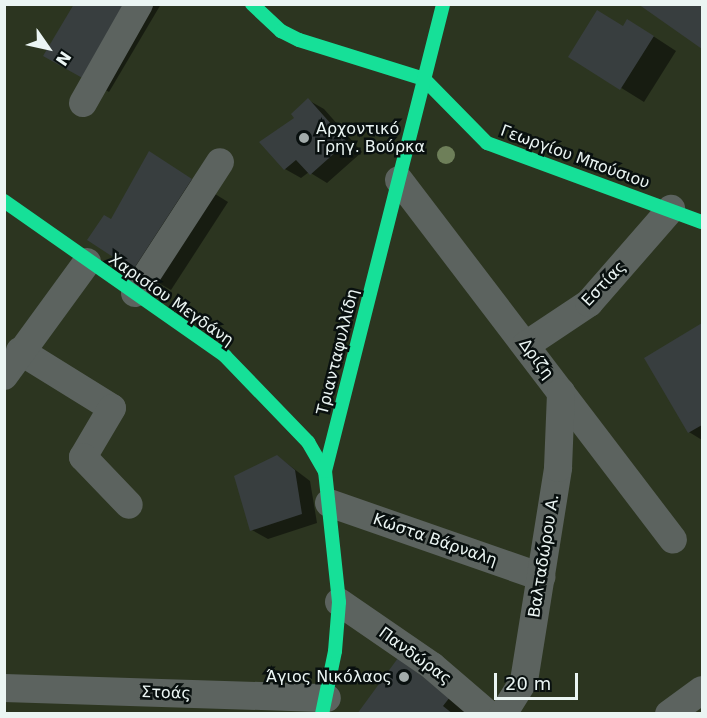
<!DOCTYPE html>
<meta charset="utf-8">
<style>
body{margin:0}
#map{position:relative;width:707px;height:718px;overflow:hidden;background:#1e2424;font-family:"DejaVu Sans",sans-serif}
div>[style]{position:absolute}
.green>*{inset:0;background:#2c3520}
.shadow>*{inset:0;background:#0007}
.building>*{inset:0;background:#383e3f}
.street>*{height:28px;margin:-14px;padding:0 14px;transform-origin:14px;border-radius:14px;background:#5c635f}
.fast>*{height:14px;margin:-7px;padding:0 7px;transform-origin:7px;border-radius:7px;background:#16e098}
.trees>*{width:18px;height:18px;margin:-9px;border-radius:50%;background:#6e7f59}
.dots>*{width:16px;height:16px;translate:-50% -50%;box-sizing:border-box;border:3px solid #09100f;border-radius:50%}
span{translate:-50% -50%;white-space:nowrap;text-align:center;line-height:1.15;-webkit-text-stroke:5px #09100f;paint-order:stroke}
.poi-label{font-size:16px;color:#ebf5f3}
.left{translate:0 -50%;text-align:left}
.right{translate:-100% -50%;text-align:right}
.street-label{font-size:16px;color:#ebf5f3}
.frame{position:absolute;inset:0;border:6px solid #ebf5f3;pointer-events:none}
.north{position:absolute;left:18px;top:18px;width:60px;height:60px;-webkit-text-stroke:4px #09100f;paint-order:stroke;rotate:124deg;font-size:16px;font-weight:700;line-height:24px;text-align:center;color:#ebf5f3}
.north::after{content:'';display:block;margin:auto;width:21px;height:27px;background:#ebf5f3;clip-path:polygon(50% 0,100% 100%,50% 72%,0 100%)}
.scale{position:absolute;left:494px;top:673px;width:84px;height:27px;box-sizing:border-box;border:3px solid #ebf5f3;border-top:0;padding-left:8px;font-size:18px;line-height:21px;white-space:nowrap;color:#ebf5f3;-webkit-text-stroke:4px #09100f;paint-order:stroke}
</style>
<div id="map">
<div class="green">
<i style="clip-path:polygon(4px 5px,702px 5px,702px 713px,5px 713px)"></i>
</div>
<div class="shadow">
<i style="clip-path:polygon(75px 4px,161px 4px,109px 92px,46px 55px)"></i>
<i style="clip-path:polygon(641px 4px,702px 4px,702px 48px)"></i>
<i style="clip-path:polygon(623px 27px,650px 34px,676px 51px,644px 102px,570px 56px)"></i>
<i style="clip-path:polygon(308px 100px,324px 109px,362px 152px,327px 183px,309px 172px,301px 178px,285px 169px,261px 143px,297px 119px)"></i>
<i style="clip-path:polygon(149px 153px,228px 202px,171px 290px,134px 269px)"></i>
<i style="clip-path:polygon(702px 325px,702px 440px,689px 432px,646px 358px)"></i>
<i style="clip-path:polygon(277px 456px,310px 481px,317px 523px,268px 539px,252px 530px)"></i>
<i style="clip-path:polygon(398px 660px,477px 714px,358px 714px)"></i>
</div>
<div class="building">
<i style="clip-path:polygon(74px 4px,130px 4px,86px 80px,43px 56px)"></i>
<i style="clip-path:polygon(638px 4px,702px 4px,702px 49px)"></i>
<i style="clip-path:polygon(597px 10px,623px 26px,627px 19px,654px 36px,620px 90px,568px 57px)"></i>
<i style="clip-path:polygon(308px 98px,347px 142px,310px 175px,296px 160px,284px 170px,259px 142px,294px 118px,291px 114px)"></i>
<i style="clip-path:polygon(149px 151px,192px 179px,133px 270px,87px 240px,104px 215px,111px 219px)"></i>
<i style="clip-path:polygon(702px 323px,702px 425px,688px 433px,644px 358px)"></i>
<i style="clip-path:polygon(277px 455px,295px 470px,302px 514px,250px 531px,234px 476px)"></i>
<i style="clip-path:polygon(398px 658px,450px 697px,443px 706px,453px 714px,357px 714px)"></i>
</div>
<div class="street">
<i style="left:83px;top:103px;width:114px;rotate:-60.5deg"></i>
<i style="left:399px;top:180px;width:452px;rotate:52.7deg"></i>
<i style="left:135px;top:293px;width:156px;rotate:-57deg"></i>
<i style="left:526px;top:345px;width:76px;rotate:-33.7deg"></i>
<i style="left:589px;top:303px;width:125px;rotate:-48.9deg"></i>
<i style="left:20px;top:351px;width:108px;rotate:31.8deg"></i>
<i style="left:112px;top:408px;width:57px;rotate:120.6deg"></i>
<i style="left:83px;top:457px;width:66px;rotate:46.2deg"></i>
<i style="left:4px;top:376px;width:141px;rotate:-53.9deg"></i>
<i style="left:329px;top:503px;width:225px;rotate:19.2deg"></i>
<i style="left:339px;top:602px;width:113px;rotate:34.5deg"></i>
<i style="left:432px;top:666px;width:74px;rotate:40.6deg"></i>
<i style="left:4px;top:688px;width:323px;rotate:1.8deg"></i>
<i style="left:503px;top:714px;width:39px;rotate:-58deg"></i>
<i style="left:524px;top:681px;width:216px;rotate:-80.9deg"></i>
<i style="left:558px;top:468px;width:76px;rotate:-87.7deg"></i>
<i style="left:669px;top:714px;width:41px;rotate:-36deg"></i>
</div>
<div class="fast">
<i style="left:252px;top:4px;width:40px;rotate:43deg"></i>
<i style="left:281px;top:31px;width:20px;rotate:27deg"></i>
<i style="left:299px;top:40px;width:131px;rotate:17.3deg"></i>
<i style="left:424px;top:79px;width:90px;rotate:45.5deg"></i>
<i style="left:487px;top:143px;width:229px;rotate:20.2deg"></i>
<i style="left:4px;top:201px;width:270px;rotate:35deg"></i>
<i style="left:225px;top:356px;width:120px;rotate:46deg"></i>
<i style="left:308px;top:442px;width:34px;rotate:60deg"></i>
<i style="left:322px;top:714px;width:64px;rotate:-78.3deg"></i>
<i style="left:335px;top:651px;width:49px;rotate:-85.3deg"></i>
<i style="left:339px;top:602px;width:132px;rotate:-96.1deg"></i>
<i style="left:325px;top:471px;width:482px;rotate:-75.8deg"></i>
</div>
<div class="trees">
<i style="left:446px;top:155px"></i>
</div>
<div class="dots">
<i style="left:304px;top:138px;background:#a3acab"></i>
<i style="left:404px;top:677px;background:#a3acab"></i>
</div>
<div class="poi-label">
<span class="left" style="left:316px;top:138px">Αρχοντικό<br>Γρηγ. Βούρκα</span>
<span class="right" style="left:392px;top:677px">Άγιος Νικόλαος</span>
</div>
<div class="street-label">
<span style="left:575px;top:157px;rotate:20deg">Γεωργίου Μπούσιου</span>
<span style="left:604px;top:284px;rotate:-46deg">Εστίας</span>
<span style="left:171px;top:300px;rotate:35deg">Χαρισίου Μεγδάνη</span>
<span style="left:338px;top:352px;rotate:-76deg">Τριανταφυλλίδη</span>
<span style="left:536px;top:359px;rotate:53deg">Δρίζη</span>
<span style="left:435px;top:540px;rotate:19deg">Κώστα Βάρναλη</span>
<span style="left:544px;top:556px;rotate:-81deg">Βαλταδώρου Α.</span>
<span style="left:415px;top:656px;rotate:36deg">Πανδώρας</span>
<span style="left:166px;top:693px;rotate:2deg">Στοάς</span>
</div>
<div class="frame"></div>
<div class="north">N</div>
<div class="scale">20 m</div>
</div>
